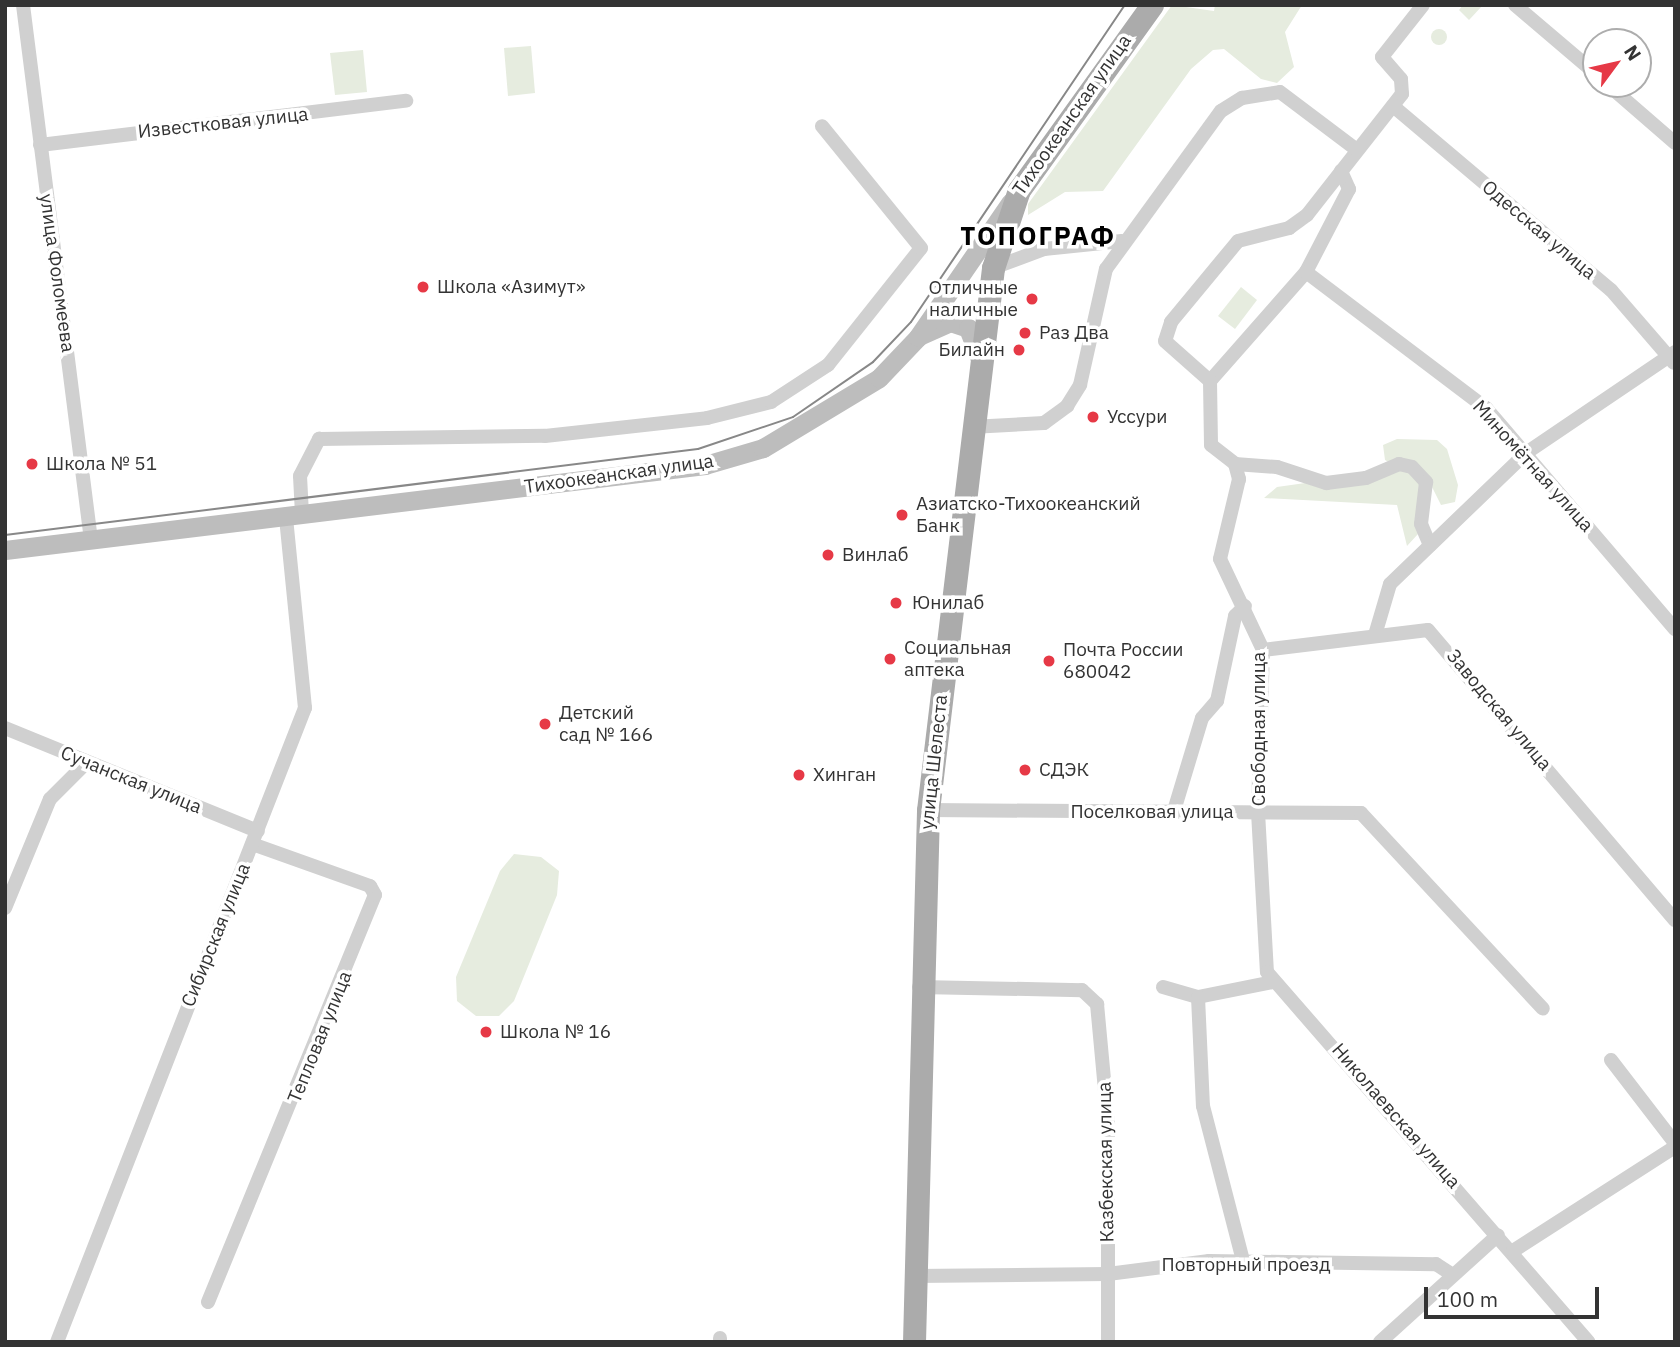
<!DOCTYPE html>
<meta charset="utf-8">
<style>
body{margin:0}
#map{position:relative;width:1680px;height:1347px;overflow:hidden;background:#fff;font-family:"IBM Plex Sans",sans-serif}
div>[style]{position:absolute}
.green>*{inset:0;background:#e6ecdf}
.round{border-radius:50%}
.street>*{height:14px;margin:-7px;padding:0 7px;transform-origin:7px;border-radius:7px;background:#d0d0d0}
.secondary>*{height:19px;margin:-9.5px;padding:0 9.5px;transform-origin:9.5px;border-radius:9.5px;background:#bdbdbd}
.primary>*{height:23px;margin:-11.5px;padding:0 11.5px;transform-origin:11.5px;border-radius:11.5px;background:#ababab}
.tram>*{height:2px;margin:-1px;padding:0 1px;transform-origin:1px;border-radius:1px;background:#888}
.dots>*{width:19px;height:19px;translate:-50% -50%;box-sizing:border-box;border:4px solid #fff;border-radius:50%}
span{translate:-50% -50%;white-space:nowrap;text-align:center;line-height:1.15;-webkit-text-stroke:7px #fff;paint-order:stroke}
.street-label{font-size:19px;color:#333}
.poi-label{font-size:19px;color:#333}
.left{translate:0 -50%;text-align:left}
.right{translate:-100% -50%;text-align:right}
.district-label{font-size:26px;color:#000;font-weight:700;letter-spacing:2px}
.frame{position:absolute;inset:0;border:7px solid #333;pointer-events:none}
.north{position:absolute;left:1582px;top:28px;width:70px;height:70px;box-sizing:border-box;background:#fff;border:2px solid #adadad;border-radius:50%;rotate:57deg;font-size:19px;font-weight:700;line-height:28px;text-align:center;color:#333}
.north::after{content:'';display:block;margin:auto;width:24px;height:32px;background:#e63946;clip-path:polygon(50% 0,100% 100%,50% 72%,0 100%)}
.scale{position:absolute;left:1424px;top:1287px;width:175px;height:32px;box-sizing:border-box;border:4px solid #333;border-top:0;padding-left:9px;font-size:21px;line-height:24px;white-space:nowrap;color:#333;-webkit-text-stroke:5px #fff;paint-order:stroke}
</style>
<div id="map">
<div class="green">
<i style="clip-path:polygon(1172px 5px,1214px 11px,1215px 5px,1302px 5px,1285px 32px,1294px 67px,1277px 83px,1261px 79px,1224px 49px,1213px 50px,1191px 69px,1103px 191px,1065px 192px,1028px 215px,1028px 204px)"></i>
<i style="clip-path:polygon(1463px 5px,1483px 5px,1469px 20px,1459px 10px)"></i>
<i class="round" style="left:1431px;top:29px;width:16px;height:16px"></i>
<i style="clip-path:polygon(531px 46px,535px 93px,508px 96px,504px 48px)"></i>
<i style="clip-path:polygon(363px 50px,367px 92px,335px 95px,330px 53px)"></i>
<i style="clip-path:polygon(1241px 287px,1257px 300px,1235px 329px,1218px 316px)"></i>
<i style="clip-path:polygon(1397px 439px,1437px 440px,1447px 449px,1458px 485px,1455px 502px,1441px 505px,1431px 485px,1385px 460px,1383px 445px)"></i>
<i style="clip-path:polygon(1390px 471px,1406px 471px,1422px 484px,1418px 534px,1407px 546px,1397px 505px,1264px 498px,1277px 487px)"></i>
<i style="clip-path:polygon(514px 854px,541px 857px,559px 871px,557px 895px,514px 1001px,499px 1016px,476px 1016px,457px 1001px,456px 977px,500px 871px)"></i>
</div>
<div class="street">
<i style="left:23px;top:5px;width:539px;rotate:82.76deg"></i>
<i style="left:1515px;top:5px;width:106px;rotate:40.4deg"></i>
<i style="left:1607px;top:84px;width:90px;rotate:40.9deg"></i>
<i style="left:1393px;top:106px;width:285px;rotate:40.2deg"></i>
<i style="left:1611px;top:290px;width:96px;rotate:49.2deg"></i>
<i style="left:40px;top:145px;width:369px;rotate:-6.9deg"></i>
<i style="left:1341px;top:171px;width:20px;rotate:66deg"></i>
<i style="left:1349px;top:189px;width:93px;rotate:117.4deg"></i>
<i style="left:1306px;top:272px;width:145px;rotate:131.4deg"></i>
<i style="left:1210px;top:381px;width:64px;rotate:89.1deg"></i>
<i style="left:1211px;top:445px;width:31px;rotate:38deg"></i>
<i style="left:1235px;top:464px;width:16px;rotate:75deg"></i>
<i style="left:1239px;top:479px;width:82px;rotate:103.4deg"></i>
<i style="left:1220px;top:559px;width:101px;rotate:64.7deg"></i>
<i style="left:1263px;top:650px;width:162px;rotate:91.8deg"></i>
<i style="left:1258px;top:812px;width:160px;rotate:86.8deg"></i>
<i style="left:1267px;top:972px;width:490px;rotate:49deg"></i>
<i style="left:993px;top:268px;width:54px;rotate:-20.4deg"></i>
<i style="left:1044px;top:249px;width:78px;rotate:-5.9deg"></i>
<i style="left:1306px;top:272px;width:226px;rotate:37.1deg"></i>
<i style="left:1486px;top:408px;width:291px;rotate:49.5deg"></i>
<i style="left:1210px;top:381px;width:60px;rotate:-138.4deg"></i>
<i style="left:1165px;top:341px;width:20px;rotate:-72deg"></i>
<i style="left:1171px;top:322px;width:105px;rotate:-50.4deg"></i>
<i style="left:1238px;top:241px;width:53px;rotate:-14.3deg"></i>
<i style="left:1289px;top:228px;width:22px;rotate:-36deg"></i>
<i style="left:1307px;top:215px;width:154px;rotate:-51.9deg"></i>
<i style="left:1402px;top:94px;width:15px;rotate:-94deg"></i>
<i style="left:1401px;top:79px;width:29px;rotate:-131deg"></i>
<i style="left:1382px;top:57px;width:66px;rotate:-51.7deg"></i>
<i style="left:971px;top:427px;width:73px;rotate:-3.1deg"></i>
<i style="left:1044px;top:423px;width:29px;rotate:-36deg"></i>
<i style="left:1067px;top:406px;width:25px;rotate:-58deg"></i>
<i style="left:1080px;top:385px;width:119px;rotate:-77.4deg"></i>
<i style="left:1106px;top:269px;width:195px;rotate:-54deg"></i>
<i style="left:1221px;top:111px;width:25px;rotate:-32deg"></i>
<i style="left:1242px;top:98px;width:38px;rotate:-9deg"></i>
<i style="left:1280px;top:92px;width:96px;rotate:37deg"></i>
<i style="left:1235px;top:464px;width:42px;rotate:4.1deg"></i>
<i style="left:1277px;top:467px;width:52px;rotate:18.1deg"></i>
<i style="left:1326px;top:483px;width:40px;rotate:-7.1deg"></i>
<i style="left:1366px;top:478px;width:36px;rotate:-23deg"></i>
<i style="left:1399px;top:464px;width:13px;rotate:13deg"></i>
<i style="left:1412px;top:467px;width:21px;rotate:47deg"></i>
<i style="left:1426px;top:482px;width:42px;rotate:96.8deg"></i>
<i style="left:1421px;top:524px;width:23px;rotate:67deg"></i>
<i style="left:302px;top:514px;width:38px;rotate:-93deg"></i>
<i style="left:300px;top:476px;width:42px;rotate:-62.8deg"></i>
<i style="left:319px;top:439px;width:226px;rotate:-0.8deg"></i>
<i style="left:545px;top:436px;width:163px;rotate:-6.3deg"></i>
<i style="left:707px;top:418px;width:66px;rotate:-14deg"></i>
<i style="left:771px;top:402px;width:68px;rotate:-33deg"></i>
<i style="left:828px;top:365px;width:149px;rotate:-51.5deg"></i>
<i style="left:921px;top:248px;width:157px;rotate:-129.1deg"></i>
<i style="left:1375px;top:635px;width:53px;rotate:-73.6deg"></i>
<i style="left:1390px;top:584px;width:189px;rotate:-43.9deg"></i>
<i style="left:1526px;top:453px;width:180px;rotate:-34.1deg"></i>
<i style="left:1263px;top:650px;width:166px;rotate:-6.9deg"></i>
<i style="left:1428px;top:630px;width:381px;rotate:49.6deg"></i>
<i style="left:5px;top:728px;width:273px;rotate:22.2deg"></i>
<i style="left:928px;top:810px;width:433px;rotate:0.4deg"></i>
<i style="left:1361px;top:813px;width:267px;rotate:47.1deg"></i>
<i style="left:1173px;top:814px;width:100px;rotate:-73.2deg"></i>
<i style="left:1202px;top:718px;width:23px;rotate:-49deg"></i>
<i style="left:1217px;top:701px;width:87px;rotate:-78deg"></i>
<i style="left:1235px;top:616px;width:14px;rotate:-45deg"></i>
<i style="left:5px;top:908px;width:118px;rotate:-67.6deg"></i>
<i style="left:50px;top:799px;width:52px;rotate:-45deg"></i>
<i style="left:919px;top:987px;width:163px;rotate:1.1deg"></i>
<i style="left:1082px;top:990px;width:21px;rotate:43deg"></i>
<i style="left:1097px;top:1004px;width:120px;rotate:84.7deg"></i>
<i style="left:1108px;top:1123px;width:219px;rotate:90deg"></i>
<i style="left:1163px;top:987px;width:36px;rotate:16deg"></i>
<i style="left:1198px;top:997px;width:76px;rotate:-11.3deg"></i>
<i style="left:1198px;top:997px;width:109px;rotate:87.4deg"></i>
<i style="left:1203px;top:1106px;width:163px;rotate:75.5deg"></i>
<i style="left:1611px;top:1060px;width:105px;rotate:52.4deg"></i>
<i style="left:1513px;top:1251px;width:193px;rotate:-32.7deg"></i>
<i style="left:915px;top:1276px;width:193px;rotate:-0.6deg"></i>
<i style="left:1108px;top:1274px;width:102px;rotate:-7.3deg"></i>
<i style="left:1209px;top:1261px;width:227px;rotate:0.8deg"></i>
<i style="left:1436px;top:1264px;width:17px;rotate:33deg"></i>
<i style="left:208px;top:1302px;width:440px;rotate:-67.7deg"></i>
<i style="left:375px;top:895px;width:10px;rotate:-119deg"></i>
<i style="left:370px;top:886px;width:125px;rotate:-160.4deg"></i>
<i style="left:720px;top:1338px;width:4px;rotate:90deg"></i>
<i style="left:57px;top:1342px;width:681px;rotate:-68.64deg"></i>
<i style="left:305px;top:708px;width:193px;rotate:-95.7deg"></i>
<i style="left:1380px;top:1342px;width:159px;rotate:-42.2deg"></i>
</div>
<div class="secondary">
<i style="left:921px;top:335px;width:32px;rotate:-24deg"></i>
<i style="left:950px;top:322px;width:19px;rotate:18deg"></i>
<i style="left:968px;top:328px;width:30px;rotate:69deg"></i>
<i style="left:5px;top:550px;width:705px;rotate:-6.92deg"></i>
<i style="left:705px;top:465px;width:60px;rotate:-16.3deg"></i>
<i style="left:763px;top:448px;width:135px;rotate:-31.1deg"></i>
<i style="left:879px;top:378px;width:57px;rotate:-46.4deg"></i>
<i style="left:918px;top:337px;width:163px;rotate:-55.5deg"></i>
</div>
<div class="primary">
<i style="left:914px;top:1342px;width:532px;rotate:-88.49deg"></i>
<i style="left:928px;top:810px;width:546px;rotate:-83.16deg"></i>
<i style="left:993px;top:268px;width:82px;rotate:-71.6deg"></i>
<i style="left:1019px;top:190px;width:228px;rotate:-54.3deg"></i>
</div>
<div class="tram">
<i style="left:5px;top:535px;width:698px;rotate:-7.07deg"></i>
<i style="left:698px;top:449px;width:100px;rotate:-18.6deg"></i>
<i style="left:793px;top:417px;width:97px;rotate:-34.5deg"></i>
<i style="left:873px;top:362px;width:55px;rotate:-46.5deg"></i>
<i style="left:911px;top:322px;width:382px;rotate:-56deg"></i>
</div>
<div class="dots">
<i style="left:423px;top:287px;background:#e63946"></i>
<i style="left:1032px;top:299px;background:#e63946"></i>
<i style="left:1025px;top:333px;background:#e63946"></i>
<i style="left:1019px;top:350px;background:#e63946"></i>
<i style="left:1093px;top:417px;background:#e63946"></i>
<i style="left:32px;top:464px;background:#e63946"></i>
<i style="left:902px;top:515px;background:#e63946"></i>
<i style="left:828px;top:555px;background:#e63946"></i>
<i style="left:896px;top:603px;background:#e63946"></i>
<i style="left:890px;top:659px;background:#e63946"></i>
<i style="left:1049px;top:661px;background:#e63946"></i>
<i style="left:545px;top:724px;background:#e63946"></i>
<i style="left:1025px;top:770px;background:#e63946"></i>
<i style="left:799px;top:775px;background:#e63946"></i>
<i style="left:486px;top:1032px;background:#e63946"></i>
</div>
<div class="street-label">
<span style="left:1072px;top:115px;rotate:-55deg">Тихоокеанская улица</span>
<span style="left:223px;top:123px;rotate:-6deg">Известковая улица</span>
<span style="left:1539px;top:230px;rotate:40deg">Одесская улица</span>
<span style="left:57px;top:273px;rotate:82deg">улица Фоломеева</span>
<span style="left:1533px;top:466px;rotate:48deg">Миномётная улица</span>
<span style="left:619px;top:474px;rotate:-8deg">Тихоокеанская улица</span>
<span style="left:1499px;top:710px;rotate:50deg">Заводская улица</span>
<span style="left:1259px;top:729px;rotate:-90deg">Свободная улица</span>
<span style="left:934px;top:762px;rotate:-84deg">улица Шелеста</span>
<span style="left:131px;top:780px;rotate:22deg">Сучанская улица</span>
<span style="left:1152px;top:812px">Поселковая улица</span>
<span style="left:216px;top:935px;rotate:-68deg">Сибирская улица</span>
<span style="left:320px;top:1037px;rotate:-68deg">Тепловая улица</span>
<span style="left:1396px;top:1116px;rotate:49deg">Николаевская улица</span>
<span style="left:1106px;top:1162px;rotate:-91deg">Казбекская улица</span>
<span style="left:1246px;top:1265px">Повторный проезд</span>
</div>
<div class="poi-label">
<span class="left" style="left:437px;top:287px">Школа «Азимут»</span>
<span class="right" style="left:1018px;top:299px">Отличные<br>наличные</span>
<span class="left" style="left:1039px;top:333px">Раз Два</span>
<span class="right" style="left:1005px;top:350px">Билайн</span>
<span class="left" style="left:1107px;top:417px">Уссури</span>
<span class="left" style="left:46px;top:464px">Школа № 51</span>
<span class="left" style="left:916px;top:515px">Азиатско-Тихоокеанский<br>Банк</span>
<span class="left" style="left:842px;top:555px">Винлаб</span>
<span class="left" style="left:912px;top:603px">Юнилаб</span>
<span class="left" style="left:904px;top:659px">Социальная<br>аптека</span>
<span class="left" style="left:1063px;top:661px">Почта России<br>680042</span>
<span class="left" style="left:559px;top:724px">Детский<br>сад № 166</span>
<span class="left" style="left:1039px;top:770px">СДЭК</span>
<span class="left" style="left:813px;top:775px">Хинган</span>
<span class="left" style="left:500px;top:1032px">Школа № 16</span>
</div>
<div class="district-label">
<span style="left:1038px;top:236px">ТОПОГРАФ</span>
</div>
<div class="frame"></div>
<div class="north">N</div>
<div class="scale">100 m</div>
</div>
